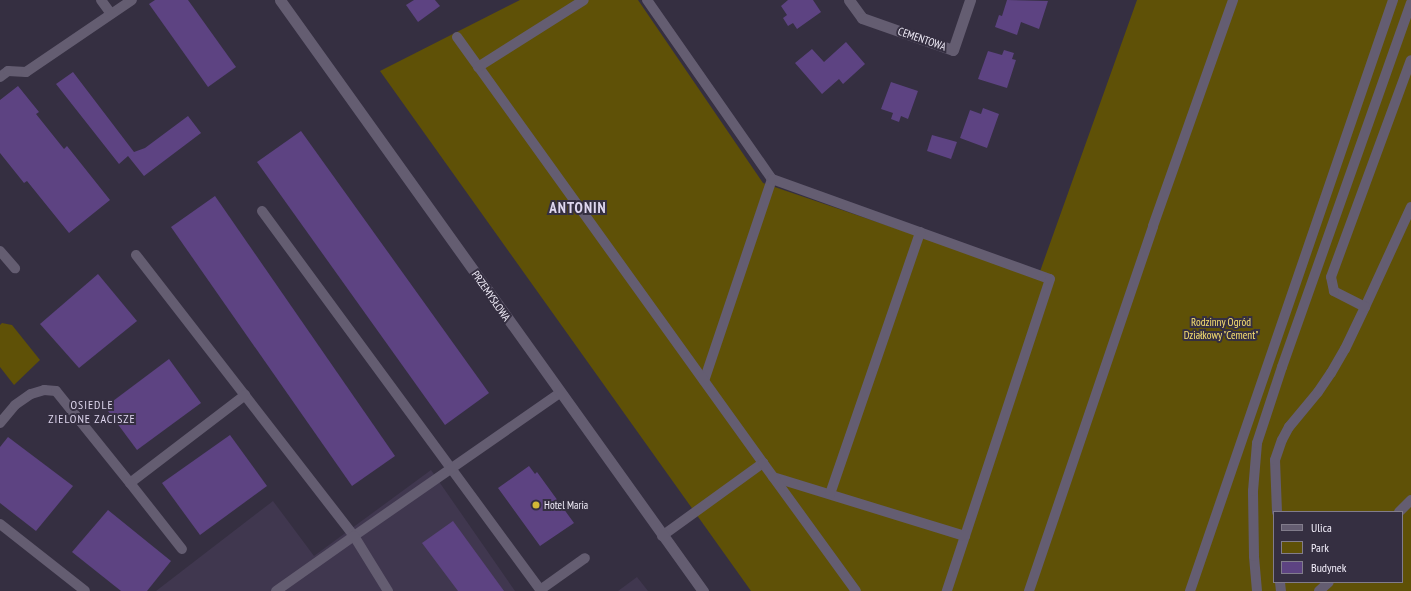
<!DOCTYPE html>
<meta charset="utf-8">
<style>
body{margin:0}
#map{position:relative;width:1411px;height:591px;overflow:hidden;background:#352f41;font-family:"PT Sans Narrow",sans-serif}
div>[style]{position:absolute}
.built>*{inset:0;background:#40374f}
.green>*{inset:0;background:#5f5107}
.building>*{inset:0;background:#5d4382}
.service>*{height:10px;margin:-5px;padding:0 5px;transform-origin:5px;border-radius:5px;background:#645d71}
.minor>*{height:11px;margin:-5.5px;padding:0 5.5px;transform-origin:5.5px;border-radius:5.5px;background:#645d71}
.secondary>*{height:11px;margin:-5.5px;padding:0 5.5px;transform-origin:5.5px;border-radius:5.5px;background:#645d71}
.dots>*{width:11px;height:11px;translate:-50% -50%;box-sizing:border-box;border:2px solid #352f41;border-radius:50%}
span{translate:-50% -50%;white-space:nowrap;text-align:center;line-height:1.15;-webkit-text-stroke:4px #352f41;paint-order:stroke}
.street-label{font-size:11px;color:#f3effb}
.park-label{font-size:11px;color:#f9e071}
.poi-label{font-size:11px;color:#f3effb}
.left{translate:0 -50%;text-align:left}
.neighbourhood-label{font-size:12px;color:#dfd7ef;letter-spacing:1px}
.district-label{font-size:15px;color:#dfd7ef;font-weight:700;letter-spacing:1px}
.legend{position:absolute;left:1273px;top:511px;width:130px;height:72px;box-sizing:border-box;background:#352f41;border:1px solid #817c8b;margin:0;padding:5px 7px;list-style:none;font-size:12px;color:#f3effb}
.legend li{display:flex;align-items:center;gap:8px;height:20px}
.legend b{width:20px;border:1px solid #817c8b}
</style>
<div id="map">
<div class="built">
<i style="clip-path:polygon(431px 470px,515px 591px,156px 591px,273px 501px,314px 556px)"></i>
<i style="clip-path:polygon(637px 577px,648px 591px,618px 591px)"></i>
</div>
<div class="green">
<i style="clip-path:polygon(evenodd,520px 0,638px 0,763px 183px,1038px 277px,1137px 0,1411px 0,1411px 591px,751px 591px,380px 71px,520px 0,1274px 512px,1402px 512px,1402px 582px,1274px 582px,1274px 512px)"></i>
<i style="clip-path:polygon(2px 323px,12px 325px,40px 360px,14px 385px,0 367px,0 325px)"></i>
</div>
<div class="building">
<i style="clip-path:polygon(155px 0,188px 0,236px 67px,208px 87px,149px 4px)"></i>
<i style="clip-path:polygon(414px 0,435px 0,440px 6px,418px 22px,406px 5px)"></i>
<i style="clip-path:polygon(788px 0,813px 0,821px 12px,797px 29px,793px 23px,788px 26px,783px 18px,787px 15px,781px 6px)"></i>
<i style="clip-path:polygon(1007px 0,1048px 1px,1039px 29px,1021px 22px,1017px 35px,995px 27px,999px 15px,1002px 16px)"></i>
<i style="clip-path:polygon(846px 42px,865px 64px,843px 84px,839px 79px,822px 94px,795px 63px,812px 49px,824px 62px)"></i>
<i style="clip-path:polygon(1004px 50px,1014px 53px,1012px 59px,1016px 60px,1007px 88px,978px 79px,988px 51px,1002px 55px)"></i>
<i style="clip-path:polygon(73px 72px,134px 152px,145px 148px,188px 116px,201px 133px,144px 176px,128px 156px,119px 164px,56px 84px)"></i>
<i style="clip-path:polygon(891px 82px,918px 91px,908px 119px,901px 116px,899px 122px,891px 119px,893px 113px,881px 109px)"></i>
<i style="clip-path:polygon(18px 86px,39px 112px,36px 114px,64px 149px,67px 146px,110px 200px,69px 233px,27px 181px,24px 183px,0 153px,0 100px)"></i>
<i style="clip-path:polygon(983px 108px,999px 114px,987px 148px,960px 138px,970px 110px,981px 114px)"></i>
<i style="clip-path:polygon(301px 131px,489px 393px,445px 425px,257px 162px)"></i>
<i style="clip-path:polygon(932px 135px,957px 142px,951px 159px,927px 151px)"></i>
<i style="clip-path:polygon(215px 196px,395px 456px,352px 486px,171px 227px)"></i>
<i style="clip-path:polygon(98px 274px,137px 321px,79px 368px,40px 324px)"></i>
<i style="clip-path:polygon(169px 359px,201px 403px,137px 450px,105px 407px)"></i>
<i style="clip-path:polygon(230px 435px,267px 486px,200px 535px,162px 483px)"></i>
<i style="clip-path:polygon(8px 437px,73px 486px,36px 531px,0 503px,0 447px)"></i>
<i style="clip-path:polygon(529px 466px,535px 474px,537px 472px,574px 523px,540px 546px,498px 488px)"></i>
<i style="clip-path:polygon(108px 510px,171px 561px,147px 591px,121px 591px,72px 552px)"></i>
<i style="clip-path:polygon(453px 521px,504px 591px,458px 591px,422px 543px)"></i>
</div>
<div class="service">
<i style="left:101px;top:0;width:17px;rotate:54deg"></i>
<i style="left:647px;top:0;width:218px;rotate:55.1deg"></i>
<i style="left:772px;top:179px;width:213px;rotate:108.6deg"></i>
<i style="left:457px;top:37px;width:525px;rotate:54.31deg"></i>
<i style="left:478px;top:67px;width:125px;rotate:-32.3deg"></i>
<i style="left:0;top:77px;width:10px;rotate:-37deg"></i>
<i style="left:8px;top:71px;width:18px;rotate:3deg"></i>
<i style="left:26px;top:72px;width:128px;rotate:-34.2deg"></i>
<i style="left:772px;top:179px;width:295px;rotate:19.8deg"></i>
<i style="left:1050px;top:279px;width:329px;rotate:108.3deg"></i>
<i style="left:262px;top:211px;width:470px;rotate:53.7deg"></i>
<i style="left:540px;top:590px;width:55px;rotate:-35.4deg"></i>
<i style="left:0;top:251px;width:23px;rotate:49deg"></i>
<i style="left:136px;top:255px;width:356px;rotate:52.2deg"></i>
<i style="left:354px;top:536px;width:251px;rotate:-34.8deg"></i>
<i style="left:1365px;top:307px;width:110px;rotate:-65.3deg"></i>
<i style="left:0;top:423px;width:23px;rotate:-50deg"></i>
<i style="left:15px;top:405px;width:19px;rotate:-35deg"></i>
<i style="left:31px;top:394px;width:14px;rotate:-17deg"></i>
<i style="left:44px;top:390px;width:12px;rotate:5deg"></i>
<i style="left:56px;top:391px;width:118px;rotate:51.2deg"></i>
<i style="left:130px;top:483px;width:145px;rotate:-37.4deg"></i>
<i style="left:773px;top:477px;width:201px;rotate:17.1deg"></i>
<i style="left:130px;top:483px;width:84px;rotate:51.8deg"></i>
<i style="left:830px;top:494px;width:277px;rotate:-71deg"></i>
<i style="left:1277px;top:512px;width:52px;rotate:-92.2deg"></i>
<i style="left:1275px;top:460px;width:21px;rotate:-71deg"></i>
<i style="left:1282px;top:440px;width:15px;rotate:-62deg"></i>
<i style="left:1289px;top:427px;width:45px;rotate:-50.4deg"></i>
<i style="left:1318px;top:392px;width:23px;rotate:-56deg"></i>
<i style="left:1331px;top:373px;width:28px;rotate:-60deg"></i>
<i style="left:1345px;top:349px;width:47px;rotate:-64.5deg"></i>
<i style="left:1365px;top:307px;width:35px;rotate:-153deg"></i>
<i style="left:1334px;top:291px;width:14px;rotate:-102deg"></i>
<i style="left:1331px;top:277px;width:231px;rotate:-69.8deg"></i>
<i style="left:1399px;top:512px;width:17px;rotate:-45deg"></i>
<i style="left:0;top:524px;width:108px;rotate:38.2deg"></i>
<i style="left:662px;top:536px;width:125px;rotate:-35.9deg"></i>
<i style="left:763px;top:463px;width:158px;rotate:54deg"></i>
<i style="left:1280px;top:582px;width:9px;rotate:84deg"></i>
<i style="left:276px;top:591px;width:95px;rotate:-35.2deg"></i>
<i style="left:354px;top:536px;width:65px;rotate:58.3deg"></i>
<i style="left:1029px;top:591px;width:385px;rotate:-71.2deg"></i>
<i style="left:1153px;top:226px;width:240px;rotate:-70.5deg"></i>
<i style="left:1190px;top:591px;width:625px;rotate:-71.04deg"></i>
<i style="left:1257px;top:591px;width:35px;rotate:-95deg"></i>
<i style="left:1254px;top:556px;width:65px;rotate:-90.9deg"></i>
<i style="left:1253px;top:491px;width:48px;rotate:-85.2deg"></i>
<i style="left:1257px;top:443px;width:80px;rotate:-71.8deg"></i>
<i style="left:1282px;top:367px;width:386px;rotate:-70.5deg"></i>
<i style="left:1319px;top:591px;width:13px;rotate:-42deg"></i>
</div>
<div class="minor">
<i style="left:849px;top:0;width:22px;rotate:54deg"></i>
<i style="left:862px;top:18px;width:96px;rotate:19.4deg"></i>
<i style="left:953px;top:50px;width:53px;rotate:-71.2deg"></i>
</div>
<div class="secondary">
<i style="left:280px;top:0;width:727px;rotate:54.41deg"></i>
</div>
<div class="dots">
<i style="left:536px;top:505px;background:#d2b736"></i>
</div>
<div class="street-label">
<span style="left:922px;top:39px;rotate:19deg">CEMENTOWA</span>
<span style="left:491px;top:296px;rotate:55deg">PRZEMYSŁOWA</span>
</div>
<div class="park-label">
<span style="left:1221px;top:329px">Rodzinny Ogród<br>Działkowy "Cement"</span>
</div>
<div class="poi-label">
<span class="left" style="left:544px;top:505px">Hotel Maria</span>
</div>
<div class="neighbourhood-label">
<span style="left:92px;top:412px">OSIEDLE<br>ZIELONE ZACISZE</span>
</div>
<div class="district-label">
<span style="left:578px;top:208px">ANTONIN</span>
</div>
<ul class="legend">
<li><b style="height:5px;background:#645d71"></b>Ulica</li>
<li><b style="height:11px;background:#5f5107"></b>Park</li>
<li><b style="height:11px;background:#5d4382"></b>Budynek</li>
</ul>
</div>
